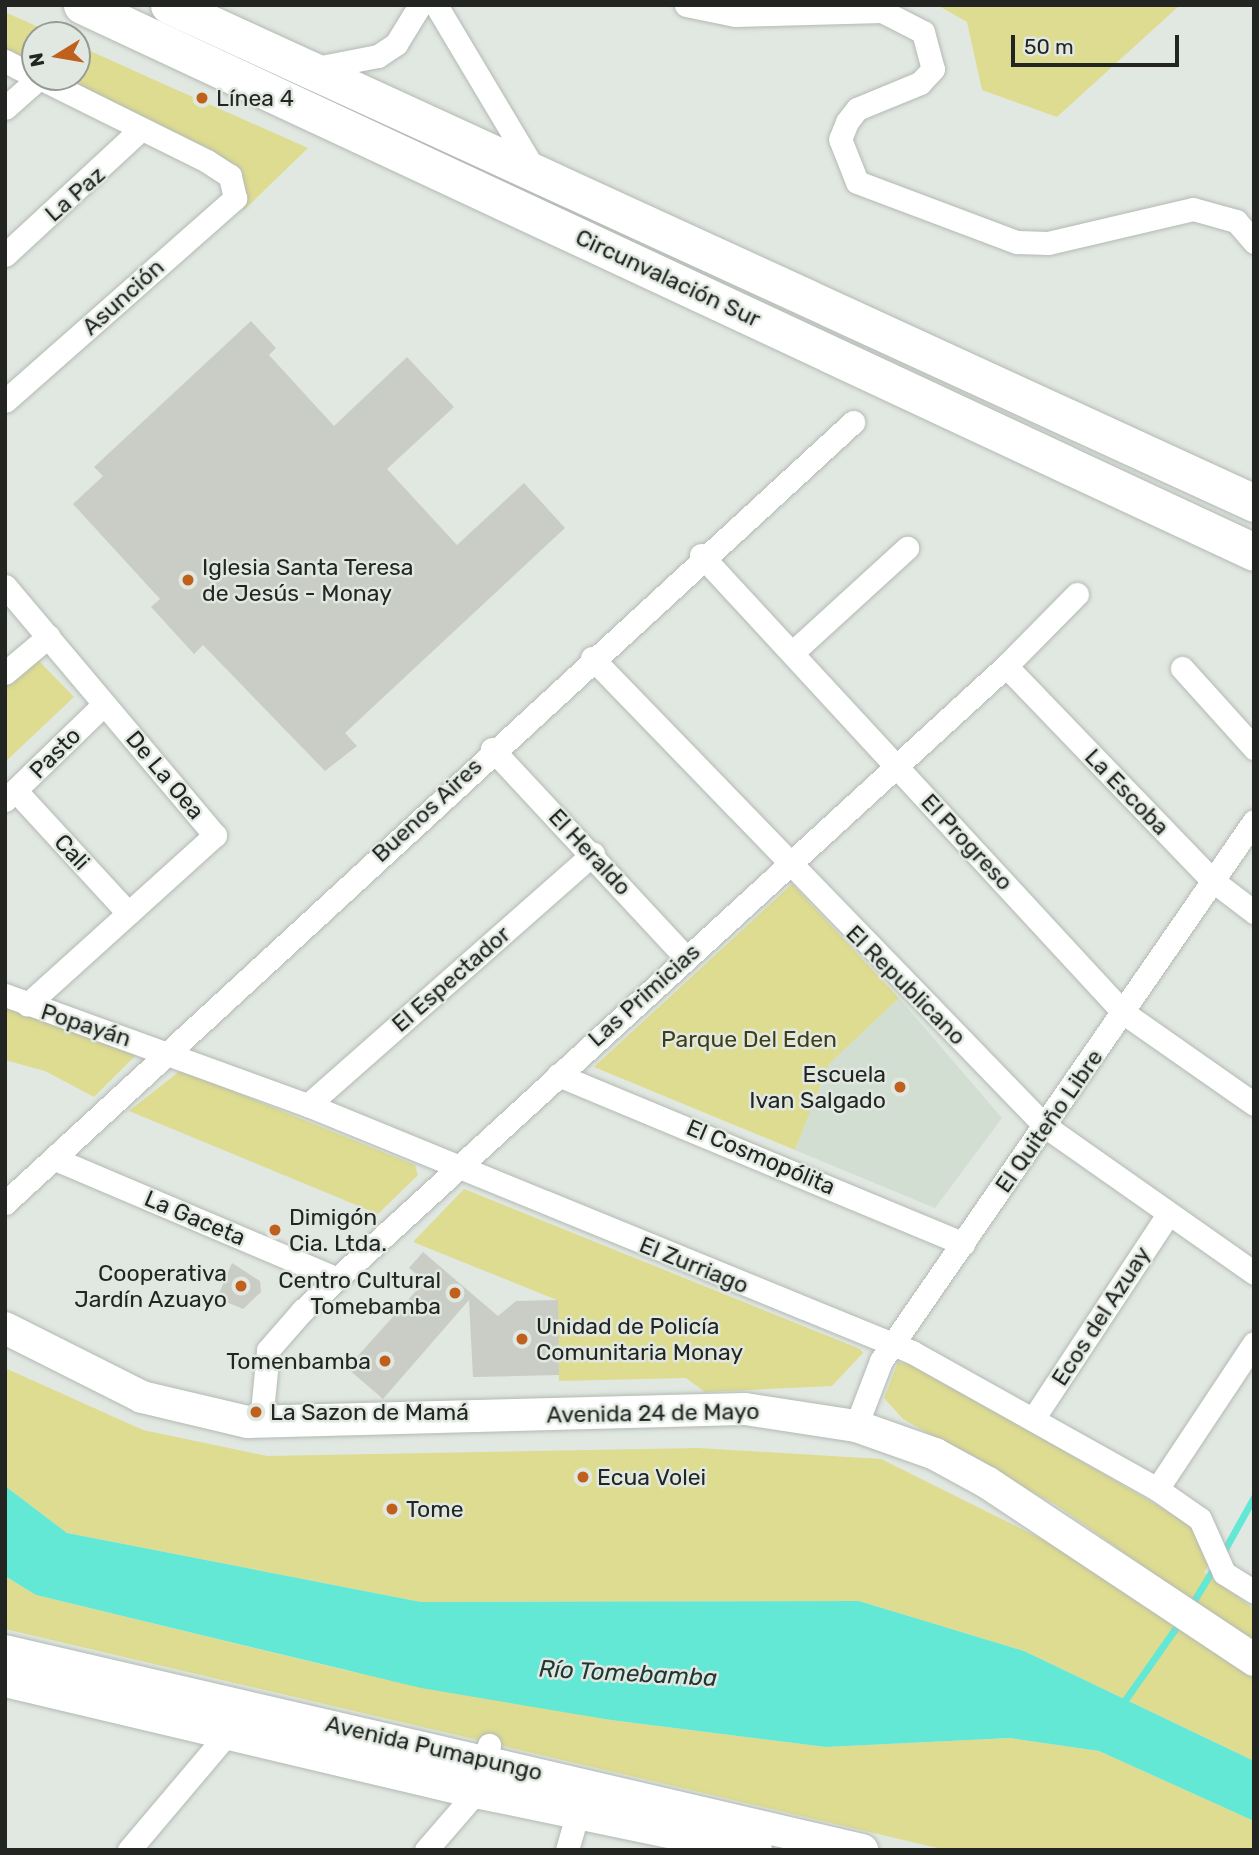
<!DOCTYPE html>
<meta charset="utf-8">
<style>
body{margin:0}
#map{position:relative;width:1259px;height:1855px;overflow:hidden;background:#e1e8e1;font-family:Rubik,sans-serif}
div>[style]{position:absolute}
.built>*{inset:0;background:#d1ded1}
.green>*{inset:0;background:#dedc90}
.water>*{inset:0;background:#63e8d6}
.stream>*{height:7px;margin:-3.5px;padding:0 3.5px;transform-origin:3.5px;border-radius:3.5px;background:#63e8d6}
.building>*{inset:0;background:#c9cdc5}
.roads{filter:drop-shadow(0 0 2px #b3b9b3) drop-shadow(0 0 2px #b3b9b3)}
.minor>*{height:23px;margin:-11.5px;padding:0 11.5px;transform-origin:11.5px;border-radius:11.5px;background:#fff}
.secondary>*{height:32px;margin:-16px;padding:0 16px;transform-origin:16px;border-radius:16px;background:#fff}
.trunk>*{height:37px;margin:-18.5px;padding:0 18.5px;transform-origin:18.5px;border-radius:18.5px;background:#fff}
.dots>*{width:19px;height:19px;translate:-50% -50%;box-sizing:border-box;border:4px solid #e1e8e1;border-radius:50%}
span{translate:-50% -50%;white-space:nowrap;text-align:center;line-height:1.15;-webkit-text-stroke:5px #e1e8e1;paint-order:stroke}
.poi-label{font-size:23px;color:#222522}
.left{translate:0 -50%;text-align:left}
.right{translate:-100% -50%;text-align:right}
.street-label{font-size:23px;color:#222522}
.park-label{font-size:23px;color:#403e15}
.water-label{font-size:24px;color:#1f3632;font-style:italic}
.frame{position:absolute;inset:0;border:7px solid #222522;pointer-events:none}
.north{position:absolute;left:21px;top:21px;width:70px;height:70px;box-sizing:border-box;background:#e1e8e1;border:2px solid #959a95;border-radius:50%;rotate:259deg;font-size:19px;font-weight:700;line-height:28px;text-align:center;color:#222522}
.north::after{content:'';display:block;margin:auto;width:24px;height:32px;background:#c0601d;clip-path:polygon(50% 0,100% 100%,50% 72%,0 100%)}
.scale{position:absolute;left:1011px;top:35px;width:168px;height:32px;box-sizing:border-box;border:4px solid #222522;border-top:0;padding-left:9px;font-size:21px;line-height:24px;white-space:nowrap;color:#222522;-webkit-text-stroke:5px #e1e8e1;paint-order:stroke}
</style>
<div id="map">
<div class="built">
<i style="clip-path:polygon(899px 998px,1002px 1118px,935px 1208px,795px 1150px,829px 1064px)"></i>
</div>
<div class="green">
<i style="clip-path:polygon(937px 5px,1180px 5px,1057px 117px,982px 90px,967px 22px)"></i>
<i style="clip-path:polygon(5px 12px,56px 35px,35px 35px,35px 64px,5px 49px)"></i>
<i style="clip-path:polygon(77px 45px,159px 82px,308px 148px,243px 211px,244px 197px,61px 77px,77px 77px)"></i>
<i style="clip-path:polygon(39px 661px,74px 697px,5px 762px,5px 686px)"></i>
<i style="clip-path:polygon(792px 884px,899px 998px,829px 1064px,795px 1150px,594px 1067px)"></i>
<i style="clip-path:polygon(5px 1003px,138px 1053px,94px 1097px,45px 1071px,5px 1060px)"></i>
<i style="clip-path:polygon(181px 1070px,415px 1165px,418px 1175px,378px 1214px,129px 1111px)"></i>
<i style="clip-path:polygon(464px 1189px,860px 1349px,863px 1353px,832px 1386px,705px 1392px,686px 1378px,559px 1381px,557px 1300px,413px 1242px)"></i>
<i style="clip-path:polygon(898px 1362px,920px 1367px,1222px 1543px,1204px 1572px,1254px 1609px,1254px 1644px,1056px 1505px,903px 1419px,884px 1398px)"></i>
<i style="clip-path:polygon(5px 1368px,143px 1430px,267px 1456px,698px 1448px,881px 1459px,1052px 1544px,1254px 1676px,1254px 1761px,1024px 1651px,859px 1601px,421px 1602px,67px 1533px,5px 1486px)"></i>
<i style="clip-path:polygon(5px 1576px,36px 1595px,349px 1671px,611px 1720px,826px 1747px,1010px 1738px,1099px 1751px,1254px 1821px,1254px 1850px,946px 1850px,5px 1629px)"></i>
</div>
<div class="water">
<i style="clip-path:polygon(5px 1486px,67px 1533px,421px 1602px,859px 1601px,1024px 1651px,1254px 1761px,1254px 1821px,1099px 1751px,1010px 1738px,826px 1747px,611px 1720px,421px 1688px,36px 1595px,5px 1576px)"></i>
</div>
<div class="stream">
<i style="left:1221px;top:1556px;width:68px;rotate:-60.8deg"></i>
<i style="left:1190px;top:1607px;width:48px;rotate:-58.6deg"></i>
<i style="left:1118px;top:1710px;width:111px;rotate:-54.9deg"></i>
</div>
<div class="building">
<i style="clip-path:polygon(251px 321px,276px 348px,269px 355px,334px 426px,407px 357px,454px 407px,387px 469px,457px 545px,524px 483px,565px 528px,345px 733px,357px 746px,325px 771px,203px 645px,194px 654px,151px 607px,160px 599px,73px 504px,103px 476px,94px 467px)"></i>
<i style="clip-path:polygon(423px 1252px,498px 1316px,516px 1301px,558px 1300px,559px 1375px,473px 1377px,469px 1300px,383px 1399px,347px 1368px,425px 1281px,409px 1268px)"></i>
<i style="clip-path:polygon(232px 1263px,260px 1281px,261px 1292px,243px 1309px,217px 1298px)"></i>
</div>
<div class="roads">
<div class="minor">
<i style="left:436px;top:5px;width:196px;rotate:59.2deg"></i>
<i style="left:686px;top:5px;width:50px;rotate:11.5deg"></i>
<i style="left:735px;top:15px;width:147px;rotate:-1.6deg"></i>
<i style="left:882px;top:11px;width:46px;rotate:27.1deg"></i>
<i style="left:923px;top:32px;width:38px;rotate:75deg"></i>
<i style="left:933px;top:69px;width:19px;rotate:133deg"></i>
<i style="left:920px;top:83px;width:68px;rotate:157.6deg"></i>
<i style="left:857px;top:109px;width:16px;rotate:128deg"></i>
<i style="left:847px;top:122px;width:18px;rotate:112deg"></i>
<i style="left:840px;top:139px;width:46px;rotate:68.4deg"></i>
<i style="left:857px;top:182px;width:171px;rotate:20.6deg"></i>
<i style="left:1017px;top:242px;width:31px;rotate:2deg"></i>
<i style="left:1048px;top:243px;width:149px;rotate:-13.2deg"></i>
<i style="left:1193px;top:209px;width:45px;rotate:15.6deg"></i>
<i style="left:1236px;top:221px;width:28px;rotate:49deg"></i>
<i style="left:5px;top:61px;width:34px;rotate:27deg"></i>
<i style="left:311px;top:69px;width:68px;rotate:-11deg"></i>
<i style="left:378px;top:56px;width:22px;rotate:-34deg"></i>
<i style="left:396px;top:44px;width:46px;rotate:-58.4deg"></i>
<i style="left:5px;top:108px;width:45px;rotate:-41.4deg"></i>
<i style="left:5px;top:255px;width:185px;rotate:-42.8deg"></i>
<i style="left:5px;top:401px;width:307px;rotate:-41.4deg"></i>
<i style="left:235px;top:198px;width:23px;rotate:-103deg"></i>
<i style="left:230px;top:176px;width:27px;rotate:-147deg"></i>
<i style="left:207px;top:161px;width:189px;rotate:-153.6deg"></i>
<i style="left:701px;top:555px;width:623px;rotate:47.28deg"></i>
<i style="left:1124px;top:1013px;width:159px;rotate:35deg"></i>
<i style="left:5px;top:586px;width:326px;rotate:49.9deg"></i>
<i style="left:215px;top:835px;width:253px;rotate:137.9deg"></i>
<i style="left:792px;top:653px;width:156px;rotate:-42.4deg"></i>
<i style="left:592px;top:658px;width:651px;rotate:45.93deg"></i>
<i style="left:1045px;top:1126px;width:256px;rotate:35.1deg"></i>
<i style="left:1006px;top:666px;width:297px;rotate:46.1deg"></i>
<i style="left:1212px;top:880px;width:53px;rotate:37.3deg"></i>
<i style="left:1182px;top:668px;width:108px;rotate:48deg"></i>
<i style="left:5px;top:673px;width:57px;rotate:-40.1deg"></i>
<i style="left:492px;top:749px;width:284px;rotate:47.1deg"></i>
<i style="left:16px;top:791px;width:166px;rotate:47.4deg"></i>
<i style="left:5px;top:800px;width:138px;rotate:-44.1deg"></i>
<i style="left:5px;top:995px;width:322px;rotate:20deg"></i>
<i style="left:308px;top:1105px;width:653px;rotate:22.24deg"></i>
<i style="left:912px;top:1352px;width:281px;rotate:29.2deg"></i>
<i style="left:1157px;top:1489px;width:52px;rotate:34.9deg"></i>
<i style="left:1200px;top:1519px;width:59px;rotate:66deg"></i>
<i style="left:1224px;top:1573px;width:36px;rotate:32deg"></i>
<i style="left:558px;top:1075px;width:439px;rotate:22.6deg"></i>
<i style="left:308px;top:1105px;width:380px;rotate:-41.4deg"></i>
<i style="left:55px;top:1159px;width:304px;rotate:23deg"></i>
<i style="left:5px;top:1203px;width:1153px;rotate:-42.64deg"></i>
<i style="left:1035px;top:1416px;width:238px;rotate:-56.6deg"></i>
<i style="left:261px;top:1422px;width:72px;rotate:-84.4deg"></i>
<i style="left:268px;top:1350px;width:52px;rotate:-48.9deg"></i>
<i style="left:302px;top:1311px;width:955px;rotate:-42.5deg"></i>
<i style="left:1006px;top:666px;width:101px;rotate:-45.4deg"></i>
<i style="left:856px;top:1426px;width:70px;rotate:-69deg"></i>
<i style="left:881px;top:1361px;width:656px;rotate:-55.37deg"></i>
<i style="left:1157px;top:1489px;width:175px;rotate:-56.4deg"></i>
<i style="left:129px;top:1850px;width:153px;rotate:-49.8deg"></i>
<i style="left:426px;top:1850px;width:77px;rotate:-49.2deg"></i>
<i style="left:476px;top:1792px;width:49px;rotate:-74.5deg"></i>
<i style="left:567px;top:1850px;width:36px;rotate:-74deg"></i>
</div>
<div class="secondary">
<i style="left:5px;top:1328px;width:153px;rotate:26.7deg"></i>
<i style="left:142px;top:1397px;width:109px;rotate:13.3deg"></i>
<i style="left:248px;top:1422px;width:497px;rotate:-1.5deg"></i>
<i style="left:745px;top:1409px;width:112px;rotate:8.7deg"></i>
<i style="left:856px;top:1426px;width:84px;rotate:19.5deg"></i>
<i style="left:935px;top:1454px;width:60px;rotate:28.7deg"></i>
<i style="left:988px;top:1483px;width:320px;rotate:33.6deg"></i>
<i style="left:5px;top:1651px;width:880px;rotate:13.07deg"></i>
<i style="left:5px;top:1681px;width:484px;rotate:13.3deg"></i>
<i style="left:476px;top:1792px;width:286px;rotate:11.7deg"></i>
</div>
<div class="trunk">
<i style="left:82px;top:5px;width:1293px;rotate:25.02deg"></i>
<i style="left:169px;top:5px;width:1194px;rotate:24.65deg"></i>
</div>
</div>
<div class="dots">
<i style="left:202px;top:98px;background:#c0601d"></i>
<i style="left:188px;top:580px;background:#c0601d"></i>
<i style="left:900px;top:1087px;background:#c0601d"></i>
<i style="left:275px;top:1230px;background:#c0601d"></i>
<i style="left:241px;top:1286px;background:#c0601d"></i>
<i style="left:455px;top:1293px;background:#c0601d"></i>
<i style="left:522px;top:1339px;background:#c0601d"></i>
<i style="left:385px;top:1361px;background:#c0601d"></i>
<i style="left:256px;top:1412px;background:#c0601d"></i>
<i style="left:583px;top:1477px;background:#c0601d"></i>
<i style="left:392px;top:1509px;background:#c0601d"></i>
</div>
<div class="poi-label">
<span class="left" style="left:216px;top:98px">Línea 4</span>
<span class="left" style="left:202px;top:580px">Iglesia Santa Teresa<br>de Jesús - Monay</span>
<span class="right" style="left:886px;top:1087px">Escuela<br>Ivan Salgado</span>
<span class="left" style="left:289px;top:1230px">Dimigón<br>Cia. Ltda.</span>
<span class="right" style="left:227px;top:1286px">Cooperativa<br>Jardín Azuayo</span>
<span class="right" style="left:441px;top:1293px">Centro Cultural<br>Tomebamba</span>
<span class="left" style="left:536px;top:1339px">Unidad de Policía<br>Comunitaria Monay</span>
<span class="right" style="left:371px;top:1361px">Tomenbamba</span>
<span class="left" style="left:270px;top:1412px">La Sazon de Mamá</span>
<span class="left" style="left:597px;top:1477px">Ecua Volei</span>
<span class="left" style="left:406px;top:1509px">Tome</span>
</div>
<div class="street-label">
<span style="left:75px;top:194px;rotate:-41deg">La Paz</span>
<span style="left:668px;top:278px;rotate:25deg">Circunvalación Sur</span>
<span style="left:123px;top:297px;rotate:-42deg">Asunción</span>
<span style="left:55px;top:753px;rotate:-45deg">Pasto</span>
<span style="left:165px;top:775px;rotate:50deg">De La Oea</span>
<span style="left:1127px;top:792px;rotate:46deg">La Escoba</span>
<span style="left:427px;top:810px;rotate:-43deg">Buenos Aires</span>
<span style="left:967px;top:842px;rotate:47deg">El Progreso</span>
<span style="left:72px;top:852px;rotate:47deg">Cali</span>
<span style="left:590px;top:852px;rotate:47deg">El Heraldo</span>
<span style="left:451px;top:979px;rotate:-41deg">El Espectador</span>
<span style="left:906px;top:985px;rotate:45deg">El Republicano</span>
<span style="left:644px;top:995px;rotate:-42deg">Las Primicias</span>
<span style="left:86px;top:1025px;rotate:18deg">Popayán</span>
<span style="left:1049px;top:1121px;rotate:-55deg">El Quiteño Libre</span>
<span style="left:761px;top:1157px;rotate:23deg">El Cosmopólita</span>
<span style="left:195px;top:1218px;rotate:23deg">La Gaceta</span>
<span style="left:694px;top:1265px;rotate:22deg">El Zurriago</span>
<span style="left:1101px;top:1316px;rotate:-57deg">Ecos del Azuay</span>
<span style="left:653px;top:1413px;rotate:-1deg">Avenida 24 de Mayo</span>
<span style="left:434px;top:1748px;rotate:13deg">Avenida Pumapungo</span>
</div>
<div class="park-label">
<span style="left:749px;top:1039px">Parque Del Eden</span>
</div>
<div class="water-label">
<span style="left:628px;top:1674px;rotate:3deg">Río Tomebamba</span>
</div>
<div class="frame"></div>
<div class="north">N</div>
<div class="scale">50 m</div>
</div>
